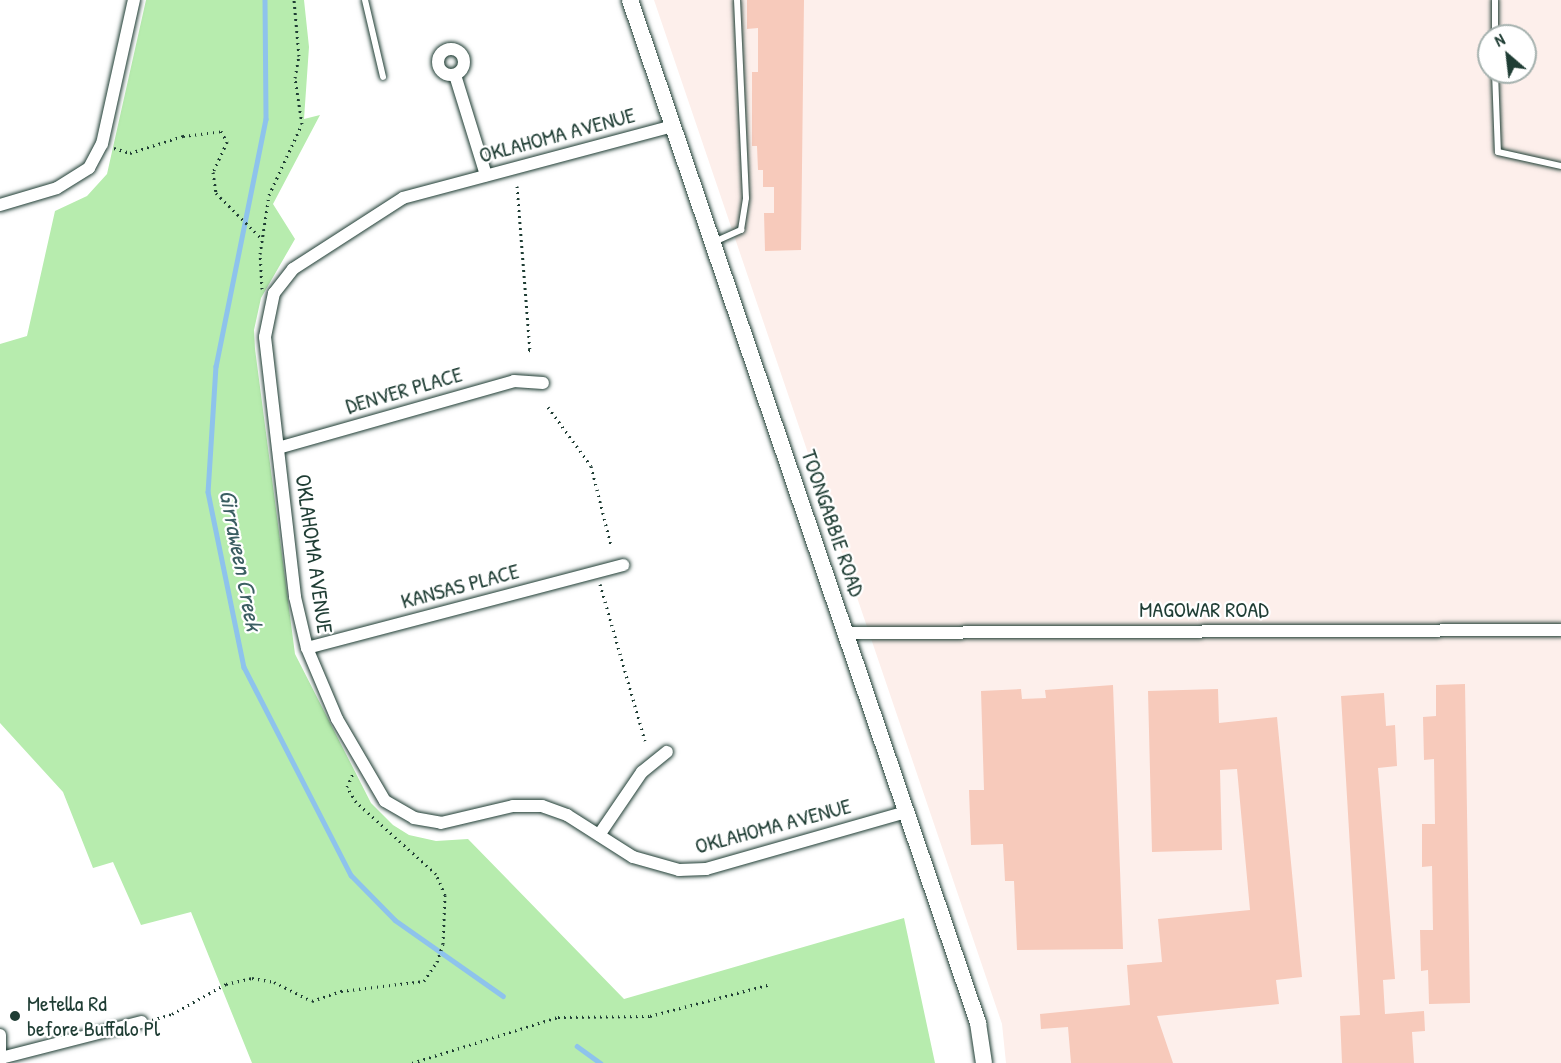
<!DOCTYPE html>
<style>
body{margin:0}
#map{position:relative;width:1561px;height:1063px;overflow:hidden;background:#fff;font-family:"Patrick Hand",sans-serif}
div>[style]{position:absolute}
.built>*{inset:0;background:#fdefeb}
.green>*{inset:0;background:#b7ecae}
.stream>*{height:4.5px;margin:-2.25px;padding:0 2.25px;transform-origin:2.25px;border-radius:2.25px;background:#8ec3ec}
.building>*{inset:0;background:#f7cabb}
.path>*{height:3px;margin-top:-1.5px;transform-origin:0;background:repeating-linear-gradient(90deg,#1f3d34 0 1.5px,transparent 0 6px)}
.roads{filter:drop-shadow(0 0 2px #1f3d34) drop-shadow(0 0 2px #1f3d34)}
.lane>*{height:6px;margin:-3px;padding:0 3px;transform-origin:3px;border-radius:3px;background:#fff}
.street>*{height:12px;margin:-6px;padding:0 6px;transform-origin:6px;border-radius:6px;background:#fff}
.street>.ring{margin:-6px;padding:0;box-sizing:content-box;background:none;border:12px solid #fff;border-radius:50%}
.secondary>*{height:16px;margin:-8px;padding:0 8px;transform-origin:8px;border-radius:8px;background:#fff}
.dots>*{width:16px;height:16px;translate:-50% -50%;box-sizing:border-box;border:3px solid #fff;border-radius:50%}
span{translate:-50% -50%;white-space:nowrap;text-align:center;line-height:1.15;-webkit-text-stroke:4.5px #fff;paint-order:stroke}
.street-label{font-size:22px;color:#1f3d34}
.poi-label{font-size:22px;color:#1f3d34}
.left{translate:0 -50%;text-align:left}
.water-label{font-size:24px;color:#3b5e62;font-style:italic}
.north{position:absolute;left:1477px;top:24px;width:60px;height:60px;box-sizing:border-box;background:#fff;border:2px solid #a5b1ae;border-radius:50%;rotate:332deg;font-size:16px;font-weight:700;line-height:24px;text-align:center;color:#1f3d34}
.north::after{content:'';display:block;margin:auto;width:21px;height:27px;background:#1f3d34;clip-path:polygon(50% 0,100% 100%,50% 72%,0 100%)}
</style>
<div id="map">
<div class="built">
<i style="clip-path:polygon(evenodd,654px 0,1561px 0,1561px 1063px,1006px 1063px,1002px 1024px,654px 0,1489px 36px,1525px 36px,1525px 72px,1489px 72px,1489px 36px)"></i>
</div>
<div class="green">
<i style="clip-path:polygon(146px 0,304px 0,309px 47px,304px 119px,320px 115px,273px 204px,295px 239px,261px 298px,254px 330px,255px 349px,295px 654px,371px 803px,393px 825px,409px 835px,436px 841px,468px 839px,624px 999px,904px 918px,935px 1063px,252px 1063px,191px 912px,141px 925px,113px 862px,93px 868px,63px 792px,0 723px,0 344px,27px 336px,55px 211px,87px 196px,107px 174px)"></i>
</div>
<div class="stream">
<i style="left:265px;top:0;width:119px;rotate:89.5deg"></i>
<i style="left:266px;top:119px;width:252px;rotate:101.4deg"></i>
<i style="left:216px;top:366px;width:126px;rotate:93.6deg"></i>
<i style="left:208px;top:492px;width:179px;rotate:78.4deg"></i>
<i style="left:244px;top:667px;width:234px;rotate:62.8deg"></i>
<i style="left:351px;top:875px;width:63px;rotate:45.6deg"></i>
<i style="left:395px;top:920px;width:132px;rotate:35.1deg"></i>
<i style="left:577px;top:1046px;width:29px;rotate:36deg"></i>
</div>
<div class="building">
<i style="clip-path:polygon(747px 0,804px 0,801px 250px,765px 251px,764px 213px,774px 213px,774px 187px,763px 187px,763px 170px,758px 170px,757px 146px,752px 146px,752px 72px,758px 72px,758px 28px,747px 29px)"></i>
<i style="clip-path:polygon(1465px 684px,1470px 1003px,1429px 1004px,1428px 970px,1421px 971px,1420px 930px,1433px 930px,1432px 866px,1422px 867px,1422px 824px,1435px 824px,1434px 759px,1424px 760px,1423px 717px,1436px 716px,1436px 685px)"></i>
<i style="clip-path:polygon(1113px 685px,1123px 949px,1017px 950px,1014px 881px,1005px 881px,1003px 844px,971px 845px,969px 790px,984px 790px,981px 691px,1021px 689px,1022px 699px,1046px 698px,1045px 690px)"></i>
<i style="clip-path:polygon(1218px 689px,1219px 723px,1277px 717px,1302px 977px,1276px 980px,1279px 1004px,1157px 1016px,1173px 1063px,1071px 1063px,1068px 1027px,1041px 1029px,1040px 1014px,1130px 1005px,1127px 965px,1162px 962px,1158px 919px,1250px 910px,1237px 769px,1220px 770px,1222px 850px,1152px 852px,1148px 691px)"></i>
<i style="clip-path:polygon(1384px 693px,1386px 726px,1395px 725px,1397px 766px,1378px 768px,1395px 979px,1383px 980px,1385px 1014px,1424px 1011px,1425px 1031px,1412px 1032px,1414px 1063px,1342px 1063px,1340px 1016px,1360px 1015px,1341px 696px)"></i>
</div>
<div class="path">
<i style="left:114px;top:148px;width:17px;rotate:17deg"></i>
<i style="left:130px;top:153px;width:56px;rotate:-17.8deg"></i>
<i style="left:183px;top:136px;width:38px;rotate:-7deg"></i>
<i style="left:221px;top:131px;width:13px;rotate:61deg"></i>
<i style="left:227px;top:142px;width:33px;rotate:115deg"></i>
<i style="left:213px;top:172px;width:21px;rotate:82deg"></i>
<i style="left:216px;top:193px;width:65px;rotate:45deg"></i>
<i style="left:517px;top:186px;width:165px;rotate:85.5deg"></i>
<i style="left:530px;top:350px;width:5px;rotate:169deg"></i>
<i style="left:262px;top:289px;width:35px;rotate:-93deg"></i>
<i style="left:260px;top:254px;width:60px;rotate:-81.3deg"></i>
<i style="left:269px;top:195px;width:78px;rotate:-65.1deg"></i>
<i style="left:302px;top:124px;width:47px;rotate:-98.7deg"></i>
<i style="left:295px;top:78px;width:22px;rotate:-80deg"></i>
<i style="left:299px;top:56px;width:56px;rotate:-95.1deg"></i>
<i style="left:548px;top:407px;width:73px;rotate:53.9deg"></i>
<i style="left:591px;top:466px;width:81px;rotate:75.8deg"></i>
<i style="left:600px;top:584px;width:163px;rotate:74deg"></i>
<i style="left:152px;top:1020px;width:21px;rotate:-17deg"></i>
<i style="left:172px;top:1014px;width:62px;rotate:-29.1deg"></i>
<i style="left:226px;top:984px;width:27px;rotate:-13deg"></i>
<i style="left:252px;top:978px;width:22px;rotate:10deg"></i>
<i style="left:274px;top:982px;width:42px;rotate:26.6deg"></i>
<i style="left:312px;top:1001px;width:31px;rotate:-19deg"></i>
<i style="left:341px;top:991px;width:84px;rotate:-6.9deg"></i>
<i style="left:424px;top:981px;width:23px;rotate:-56deg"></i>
<i style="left:437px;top:962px;width:19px;rotate:-72deg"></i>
<i style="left:443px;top:944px;width:49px;rotate:-87.7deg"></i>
<i style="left:445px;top:895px;width:23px;rotate:-113deg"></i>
<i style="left:436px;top:874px;width:108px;rotate:-138deg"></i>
<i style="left:356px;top:802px;width:17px;rotate:-121deg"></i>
<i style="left:347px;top:787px;width:17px;rotate:-66deg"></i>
<i style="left:412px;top:1063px;width:153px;rotate:-17.5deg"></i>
<i style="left:558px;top:1017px;width:92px;rotate:-0.6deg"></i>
<i style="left:650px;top:1016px;width:125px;rotate:-14.8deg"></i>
</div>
<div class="roads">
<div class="lane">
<i style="left:365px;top:0;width:79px;rotate:76.8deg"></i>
<i style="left:1495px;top:36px;width:36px;rotate:-90deg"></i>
<i style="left:1495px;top:72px;width:80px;rotate:87.9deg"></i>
<i style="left:1498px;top:152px;width:65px;rotate:12.5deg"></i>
<i style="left:714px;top:242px;width:30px;rotate:-24deg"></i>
<i style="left:741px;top:230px;width:32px;rotate:-81deg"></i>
<i style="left:746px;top:198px;width:198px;rotate:-92.6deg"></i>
</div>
<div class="street">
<i class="ring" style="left:438px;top:49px;width:14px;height:14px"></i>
<i style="left:455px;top:75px;width:105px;rotate:72.8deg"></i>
<i style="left:673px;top:126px;width:279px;rotate:165.1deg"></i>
<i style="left:403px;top:198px;width:131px;rotate:147.2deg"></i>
<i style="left:293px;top:269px;width:31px;rotate:128deg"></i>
<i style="left:274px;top:293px;width:45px;rotate:101.6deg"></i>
<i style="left:265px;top:337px;width:262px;rotate:83.4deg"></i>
<i style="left:295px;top:597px;width:52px;rotate:76.8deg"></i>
<i style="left:307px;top:648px;width:77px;rotate:67.1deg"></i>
<i style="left:337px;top:719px;width:95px;rotate:59.7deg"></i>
<i style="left:385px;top:801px;width:34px;rotate:30deg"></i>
<i style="left:414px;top:818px;width:27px;rotate:10deg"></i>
<i style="left:441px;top:823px;width:74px;rotate:-13.3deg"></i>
<i style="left:513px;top:806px;width:29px"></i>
<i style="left:542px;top:806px;width:27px;rotate:20deg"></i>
<i style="left:567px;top:815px;width:78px;rotate:32.5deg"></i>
<i style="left:633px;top:857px;width:48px;rotate:15.8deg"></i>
<i style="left:679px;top:870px;width:27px;rotate:-2deg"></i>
<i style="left:706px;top:869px;width:208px;rotate:-15.9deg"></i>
<i style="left:0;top:205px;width:59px;rotate:-16.6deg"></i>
<i style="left:57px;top:188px;width:38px;rotate:-32deg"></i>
<i style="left:89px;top:168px;width:27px;rotate:-62deg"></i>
<i style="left:102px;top:144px;width:148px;rotate:-77.5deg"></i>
<i style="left:278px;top:448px;width:245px;rotate:-15.8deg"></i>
<i style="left:514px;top:381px;width:29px;rotate:4deg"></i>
<i style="left:846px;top:633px;width:715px;rotate:-0.24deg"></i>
<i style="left:307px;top:648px;width:327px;rotate:-14.7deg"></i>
<i style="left:599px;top:835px;width:76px;rotate:-55.7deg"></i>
<i style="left:642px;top:772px;width:32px;rotate:-39deg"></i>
<i style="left:0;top:1035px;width:28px;rotate:90deg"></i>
<i style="left:1px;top:1058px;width:145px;rotate:-14.4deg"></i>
</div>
<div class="secondary">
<i style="left:630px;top:0;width:1081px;rotate:71.21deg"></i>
<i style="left:978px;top:1023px;width:40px;rotate:81.5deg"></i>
</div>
</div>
<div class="dots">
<i style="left:15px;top:1016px;background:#1f3d34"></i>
</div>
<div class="street-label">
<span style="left:557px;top:135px;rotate:-15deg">OKLAHOMA AVENUE</span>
<span style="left:404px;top:390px;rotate:-16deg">DENVER PLACE</span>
<span style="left:833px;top:523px;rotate:71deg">TOONGABBIE ROAD</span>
<span style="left:314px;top:554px;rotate:82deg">OKLAHOMA AVENUE</span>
<span style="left:460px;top:586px;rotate:-15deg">KANSAS PLACE</span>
<span style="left:1204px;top:610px">MAGOWAR ROAD</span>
<span style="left:773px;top:826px;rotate:-15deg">OKLAHOMA AVENUE</span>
</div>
<div class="poi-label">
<span class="left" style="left:27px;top:1016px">Metella Rd<br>before Buffalo Pl</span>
</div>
<div class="water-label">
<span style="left:241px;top:560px;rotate:79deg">Girraween Creek</span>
</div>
<div class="north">N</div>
</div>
